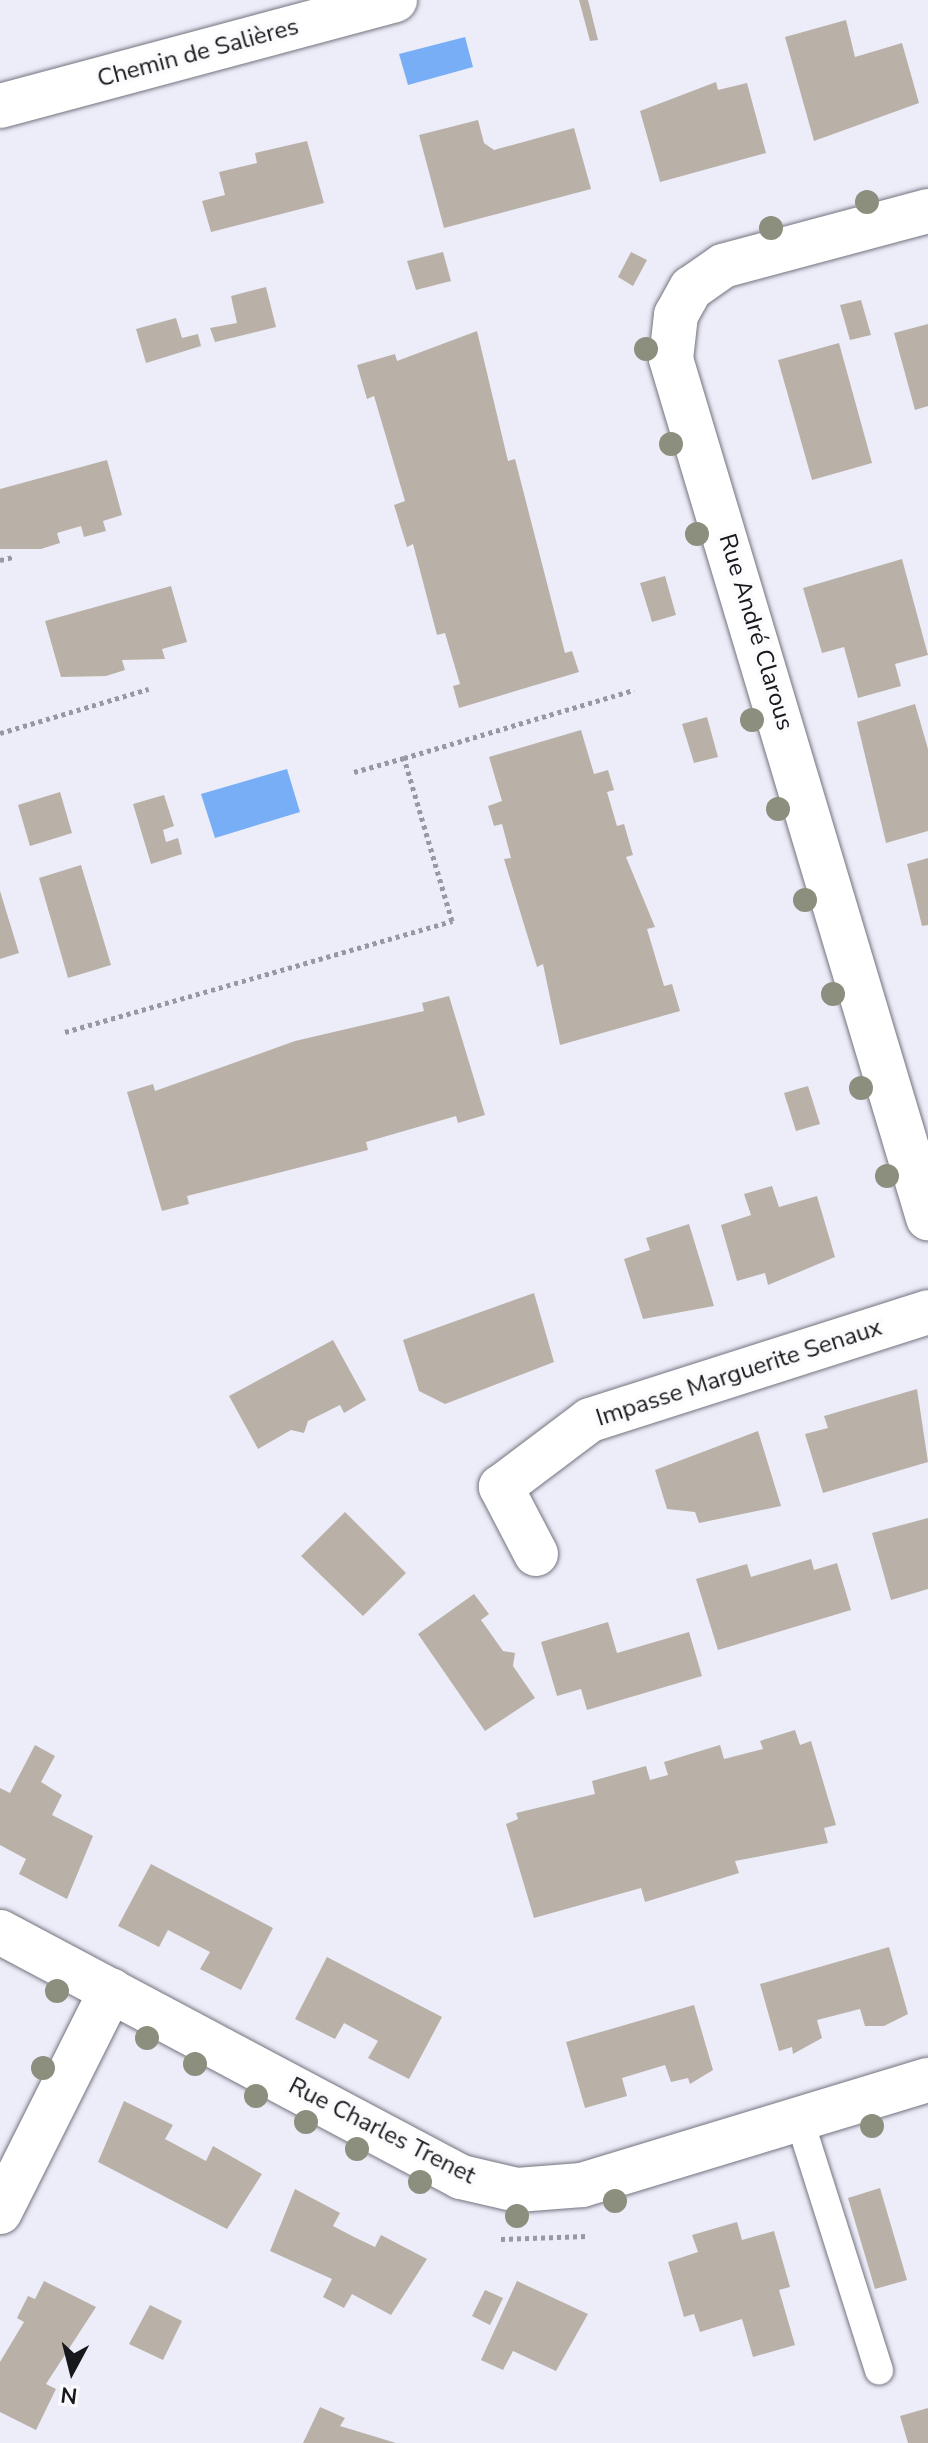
<!DOCTYPE html>
<meta charset="utf-8">
<style>
body{margin:0}
#map{position:relative;width:928px;height:2443px;overflow:hidden;background:#ecedf9;font-family:"Nunito Sans",sans-serif}
div>[style]{position:absolute}
.water>*{inset:0;background:#78aef6}
.building>*{inset:0;background:#b9b1a8}
.path>*{height:5px;margin-top:-2.5px;transform-origin:0;background:repeating-linear-gradient(90deg,#9798a1 0 4px,transparent 0 8px)}
.roads{filter:drop-shadow(0 0 2px #73747e) drop-shadow(0 0 2px #73747e)}
.lane>*{height:28px;margin:-14px;padding:0 14px;transform-origin:14px;border-radius:14px;background:#fff}
.street>*{height:44px;margin:-22px;padding:0 22px;transform-origin:22px;border-radius:22px;background:#fff}
.trees>*{width:24px;height:24px;margin:-12px;border-radius:50%;background:#8c8e7e}
span{translate:-50% -50%;white-space:nowrap;text-align:center;line-height:1.15;-webkit-text-stroke:7px #fbfbfe;paint-order:stroke}
.street-label{font-size:24px;color:#17181c}
.north{position:absolute;left:32px;top:2331px;width:80px;height:80px;-webkit-text-stroke:6px #fbfbfe;paint-order:stroke;rotate:187deg;font-size:22px;font-weight:700;line-height:32px;text-align:center;color:#17181c}
.north::after{content:'';display:block;margin:auto;width:28px;height:36px;background:#17181c;clip-path:polygon(50% 0,100% 100%,50% 72%,0 100%)}
</style>
<div id="map">
<div class="water">
<i style="clip-path:polygon(465px 37px,473px 67px,408px 85px,399px 54px)"></i>
<i style="clip-path:polygon(287px 769px,300px 812px,215px 838px,201px 794px)"></i>
</div>
<div class="building">
<i style="clip-path:polygon(579px 0,588px 0,598px 40px,590px 41px)"></i>
<i style="clip-path:polygon(846px 20px,855px 57px,902px 43px,919px 103px,814px 141px,785px 37px)"></i>
<i style="clip-path:polygon(716px 82px,718px 90px,747px 83px,766px 153px,660px 182px,640px 111px)"></i>
<i style="clip-path:polygon(478px 120px,484px 143px,494px 150px,574px 128px,591px 189px,444px 228px,419px 135px)"></i>
<i style="clip-path:polygon(307px 141px,324px 203px,211px 232px,202px 201px,225px 195px,219px 172px,257px 163px,255px 153px)"></i>
<i style="clip-path:polygon(443px 252px,451px 281px,416px 290px,407px 261px)"></i>
<i style="clip-path:polygon(631px 252px,647px 260px,633px 286px,618px 277px)"></i>
<i style="clip-path:polygon(266px 287px,276px 327px,215px 342px,210px 328px,237px 323px,231px 296px)"></i>
<i style="clip-path:polygon(861px 300px,871px 335px,850px 340px,840px 305px)"></i>
<i style="clip-path:polygon(176px 318px,182px 338px,198px 334px,201px 346px,146px 363px,136px 329px)"></i>
<i style="clip-path:polygon(928px 324px,928px 406px,915px 410px,894px 333px)"></i>
<i style="clip-path:polygon(477px 331px,508px 461px,515px 459px,565px 653px,572px 651px,579px 672px,459px 708px,453px 686px,460px 684px,445px 633px,437px 635px,413px 544px,407px 547px,394px 505px,405px 501px,374px 396px,367px 399px,357px 365px,395px 354px,397px 361px)"></i>
<i style="clip-path:polygon(839px 343px,872px 463px,812px 480px,778px 360px)"></i>
<i style="clip-path:polygon(107px 460px,122px 515px,103px 521px,106px 531px,84px 537px,81px 526px,57px 533px,60px 543px,41px 549px,0 549px,0 489px)"></i>
<i style="clip-path:polygon(902px 559px,928px 655px,895px 664px,901px 686px,858px 698px,844px 647px,822px 653px,803px 588px)"></i>
<i style="clip-path:polygon(665px 576px,676px 615px,652px 622px,640px 583px)"></i>
<i style="clip-path:polygon(171px 586px,187px 642px,162px 649px,165px 659px,122px 660px,125px 670px,106px 676px,61px 677px,45px 621px)"></i>
<i style="clip-path:polygon(915px 704px,928px 749px,928px 831px,886px 843px,857px 722px)"></i>
<i style="clip-path:polygon(707px 717px,718px 757px,694px 763px,682px 724px)"></i>
<i style="clip-path:polygon(581px 730px,594px 774px,608px 770px,614px 790px,607px 792px,617px 826px,624px 824px,633px 855px,626px 857px,655px 927px,647px 929px,664px 986px,672px 984px,680px 1011px,560px 1045px,543px 964px,537px 967px,504px 859px,511px 858px,502px 824px,494px 826px,488px 806px,502px 801px,489px 757px)"></i>
<i style="clip-path:polygon(60px 792px,72px 833px,30px 846px,18px 805px)"></i>
<i style="clip-path:polygon(164px 795px,174px 826px,163px 830px,166px 842px,178px 838px,182px 854px,151px 864px,133px 804px)"></i>
<i style="clip-path:polygon(928px 858px,928px 925px,922px 926px,907px 864px)"></i>
<i style="clip-path:polygon(81px 865px,111px 965px,68px 978px,39px 878px)"></i>
<i style="clip-path:polygon(0 891px,19px 953px,0 959px)"></i>
<i style="clip-path:polygon(449px 996px,485px 1115px,458px 1123px,456px 1116px,366px 1142px,368px 1150px,187px 1196px,189px 1204px,162px 1211px,127px 1092px,153px 1084px,155px 1091px,295px 1041px,424px 1011px,422px 1003px)"></i>
<i style="clip-path:polygon(808px 1086px,820px 1124px,796px 1131px,784px 1093px)"></i>
<i style="clip-path:polygon(772px 1186px,779px 1207px,817px 1196px,835px 1257px,768px 1285px,765px 1273px,737px 1281px,721px 1225px,751px 1215px,744px 1194px)"></i>
<i style="clip-path:polygon(689px 1224px,714px 1306px,643px 1319px,624px 1259px,650px 1250px,646px 1238px)"></i>
<i style="clip-path:polygon(534px 1293px,554px 1362px,445px 1404px,419px 1391px,403px 1340px)"></i>
<i style="clip-path:polygon(333px 1340px,366px 1400px,344px 1413px,340px 1405px,308px 1421px,304px 1433px,291px 1430px,258px 1449px,229px 1396px)"></i>
<i style="clip-path:polygon(917px 1389px,928px 1462px,823px 1493px,805px 1434px,828px 1428px,824px 1416px)"></i>
<i style="clip-path:polygon(758px 1431px,781px 1506px,699px 1523px,695px 1512px,667px 1509px,655px 1470px)"></i>
<i style="clip-path:polygon(345px 1512px,406px 1573px,363px 1616px,301px 1556px)"></i>
<i style="clip-path:polygon(928px 1518px,928px 1589px,891px 1600px,872px 1533px)"></i>
<i style="clip-path:polygon(811px 1559px,814px 1570px,837px 1563px,851px 1610px,718px 1650px,696px 1579px,747px 1564px,751px 1577px)"></i>
<i style="clip-path:polygon(474px 1594px,489px 1614px,481px 1620px,503px 1651px,515px 1653px,513px 1666px,535px 1698px,485px 1731px,418px 1634px)"></i>
<i style="clip-path:polygon(608px 1622px,617px 1653px,689px 1632px,702px 1676px,587px 1710px,581px 1689px,557px 1696px,541px 1642px)"></i>
<i style="clip-path:polygon(795px 1730px,800px 1745px,811px 1741px,836px 1825px,824px 1828px,828px 1843px,735px 1861px,739px 1873px,645px 1902px,641px 1888px,534px 1918px,506px 1824px,518px 1819px,516px 1813px,595px 1794px,592px 1781px,646px 1766px,650px 1780px,668px 1775px,664px 1762px,720px 1745px,724px 1759px,763px 1749px,760px 1741px)"></i>
<i style="clip-path:polygon(35px 1745px,55px 1756px,41px 1782px,62px 1795px,52px 1815px,93px 1836px,67px 1899px,19px 1874px,26px 1859px,0 1845px,0 1788px,10px 1793px)"></i>
<i style="clip-path:polygon(151px 1864px,273px 1928px,241px 1990px,200px 1969px,210px 1952px,168px 1930px,159px 1947px,118px 1926px)"></i>
<i style="clip-path:polygon(889px 1947px,908px 2014px,884px 2026px,865px 2026px,860px 2009px,817px 2020px,822px 2038px,793px 2054px,792px 2047px,779px 2051px,760px 1984px)"></i>
<i style="clip-path:polygon(327px 1957px,442px 2017px,409px 2079px,368px 2058px,378px 2041px,344px 2023px,335px 2039px,295px 2019px)"></i>
<i style="clip-path:polygon(694px 2005px,713px 2070px,690px 2084px,688px 2078px,671px 2082px,665px 2065px,622px 2078px,627px 2096px,585px 2108px,566px 2042px)"></i>
<i style="clip-path:polygon(124px 2101px,173px 2125px,165px 2139px,206px 2161px,213px 2146px,262px 2174px,227px 2229px,98px 2162px)"></i>
<i style="clip-path:polygon(880px 2188px,907px 2280px,875px 2289px,848px 2198px)"></i>
<i style="clip-path:polygon(295px 2189px,340px 2213px,333px 2226px,354px 2237px,375px 2247px,381px 2235px,427px 2259px,391px 2315px,352px 2294px,344px 2308px,323px 2297px,332px 2279px,270px 2251px)"></i>
<i style="clip-path:polygon(737px 2222px,742px 2240px,774px 2231px,790px 2287px,779px 2290px,795px 2345px,753px 2357px,742px 2319px,700px 2332px,694px 2314px,684px 2317px,668px 2262px,698px 2252px,692px 2235px)"></i>
<i style="clip-path:polygon(44px 2281px,96px 2307px,46px 2384px,56px 2389px,36px 2430px,0 2412px,0 2362px,24px 2322px,17px 2318px,28px 2296px,35px 2299px)"></i>
<i style="clip-path:polygon(517px 2281px,588px 2314px,556px 2371px,513px 2351px,503px 2370px,481px 2360px)"></i>
<i style="clip-path:polygon(485px 2290px,503px 2298px,490px 2325px,472px 2316px)"></i>
<i style="clip-path:polygon(150px 2305px,182px 2321px,163px 2360px,129px 2344px)"></i>
<i style="clip-path:polygon(320px 2407px,345px 2418px,340px 2426px,396px 2443px,303px 2443px)"></i>
<i style="clip-path:polygon(928px 2408px,928px 2443px,908px 2443px,900px 2416px)"></i>
</div>
<div class="path">
<i style="left:0;top:560px;width:13px;rotate:-13deg"></i>
<i style="left:0;top:733px;width:155px;rotate:-16.5deg"></i>
<i style="left:354px;top:772px;width:52px;rotate:-15.6deg"></i>
<i style="left:65px;top:1032px;width:403px;rotate:-16deg"></i>
<i style="left:452px;top:921px;width:170px;rotate:-106.4deg"></i>
<i style="left:404px;top:758px;width:240px;rotate:-16.5deg"></i>
<i style="left:501px;top:2239px;width:86px;rotate:-2deg"></i>
</div>
<div class="roads">
<div class="lane">
<i style="left:798px;top:2115px;width:268px;rotate:72.4deg"></i>
</div>
<div class="street">
<i style="left:0;top:106px;width:409px;rotate:-15deg"></i>
<i style="left:928px;top:211px;width:212px;rotate:165deg"></i>
<i style="left:723px;top:266px;width:39px;rotate:145deg"></i>
<i style="left:691px;top:288px;width:31px;rotate:119deg"></i>
<i style="left:676px;top:315px;width:44px;rotate:96.5deg"></i>
<i style="left:671px;top:359px;width:897px;rotate:73.34deg"></i>
<i style="left:536px;top:1554px;width:76px;rotate:-117.6deg"></i>
<i style="left:501px;top:1487px;width:111px;rotate:-37deg"></i>
<i style="left:590px;top:1420px;width:355px;rotate:-17.7deg"></i>
<i style="left:0;top:1932px;width:522px;rotate:27.99deg"></i>
<i style="left:461px;top:2177px;width:57px;rotate:13.1deg"></i>
<i style="left:517px;top:2190px;width:65px;rotate:-4.4deg"></i>
<i style="left:582px;top:2185px;width:362px;rotate:-16.9deg"></i>
<i style="left:0;top:2212px;width:248px;rotate:-63.4deg"></i>
</div>
</div>
<div class="trees">
<i style="left:867px;top:202px"></i>
<i style="left:771px;top:228px"></i>
<i style="left:646px;top:349px"></i>
<i style="left:671px;top:444px"></i>
<i style="left:697px;top:534px"></i>
<i style="left:752px;top:720px"></i>
<i style="left:778px;top:809px"></i>
<i style="left:805px;top:900px"></i>
<i style="left:833px;top:994px"></i>
<i style="left:861px;top:1088px"></i>
<i style="left:887px;top:1176px"></i>
<i style="left:57px;top:1991px"></i>
<i style="left:147px;top:2038px"></i>
<i style="left:195px;top:2064px"></i>
<i style="left:43px;top:2068px"></i>
<i style="left:256px;top:2096px"></i>
<i style="left:306px;top:2122px"></i>
<i style="left:872px;top:2126px"></i>
<i style="left:357px;top:2149px"></i>
<i style="left:420px;top:2182px"></i>
<i style="left:615px;top:2201px"></i>
<i style="left:517px;top:2216px"></i>
</div>
<div class="street-label">
<span style="left:198px;top:53px;rotate:-15deg">Chemin de Salières</span>
<span style="left:756px;top:632px;rotate:73deg">Rue André Clarous</span>
<span style="left:739px;top:1373px;rotate:-18deg">Impasse Marguerite Senaux</span>
<span style="left:382px;top:2131px;rotate:27deg">Rue Charles Trenet</span>
</div>
<div class="north">N</div>
</div>
